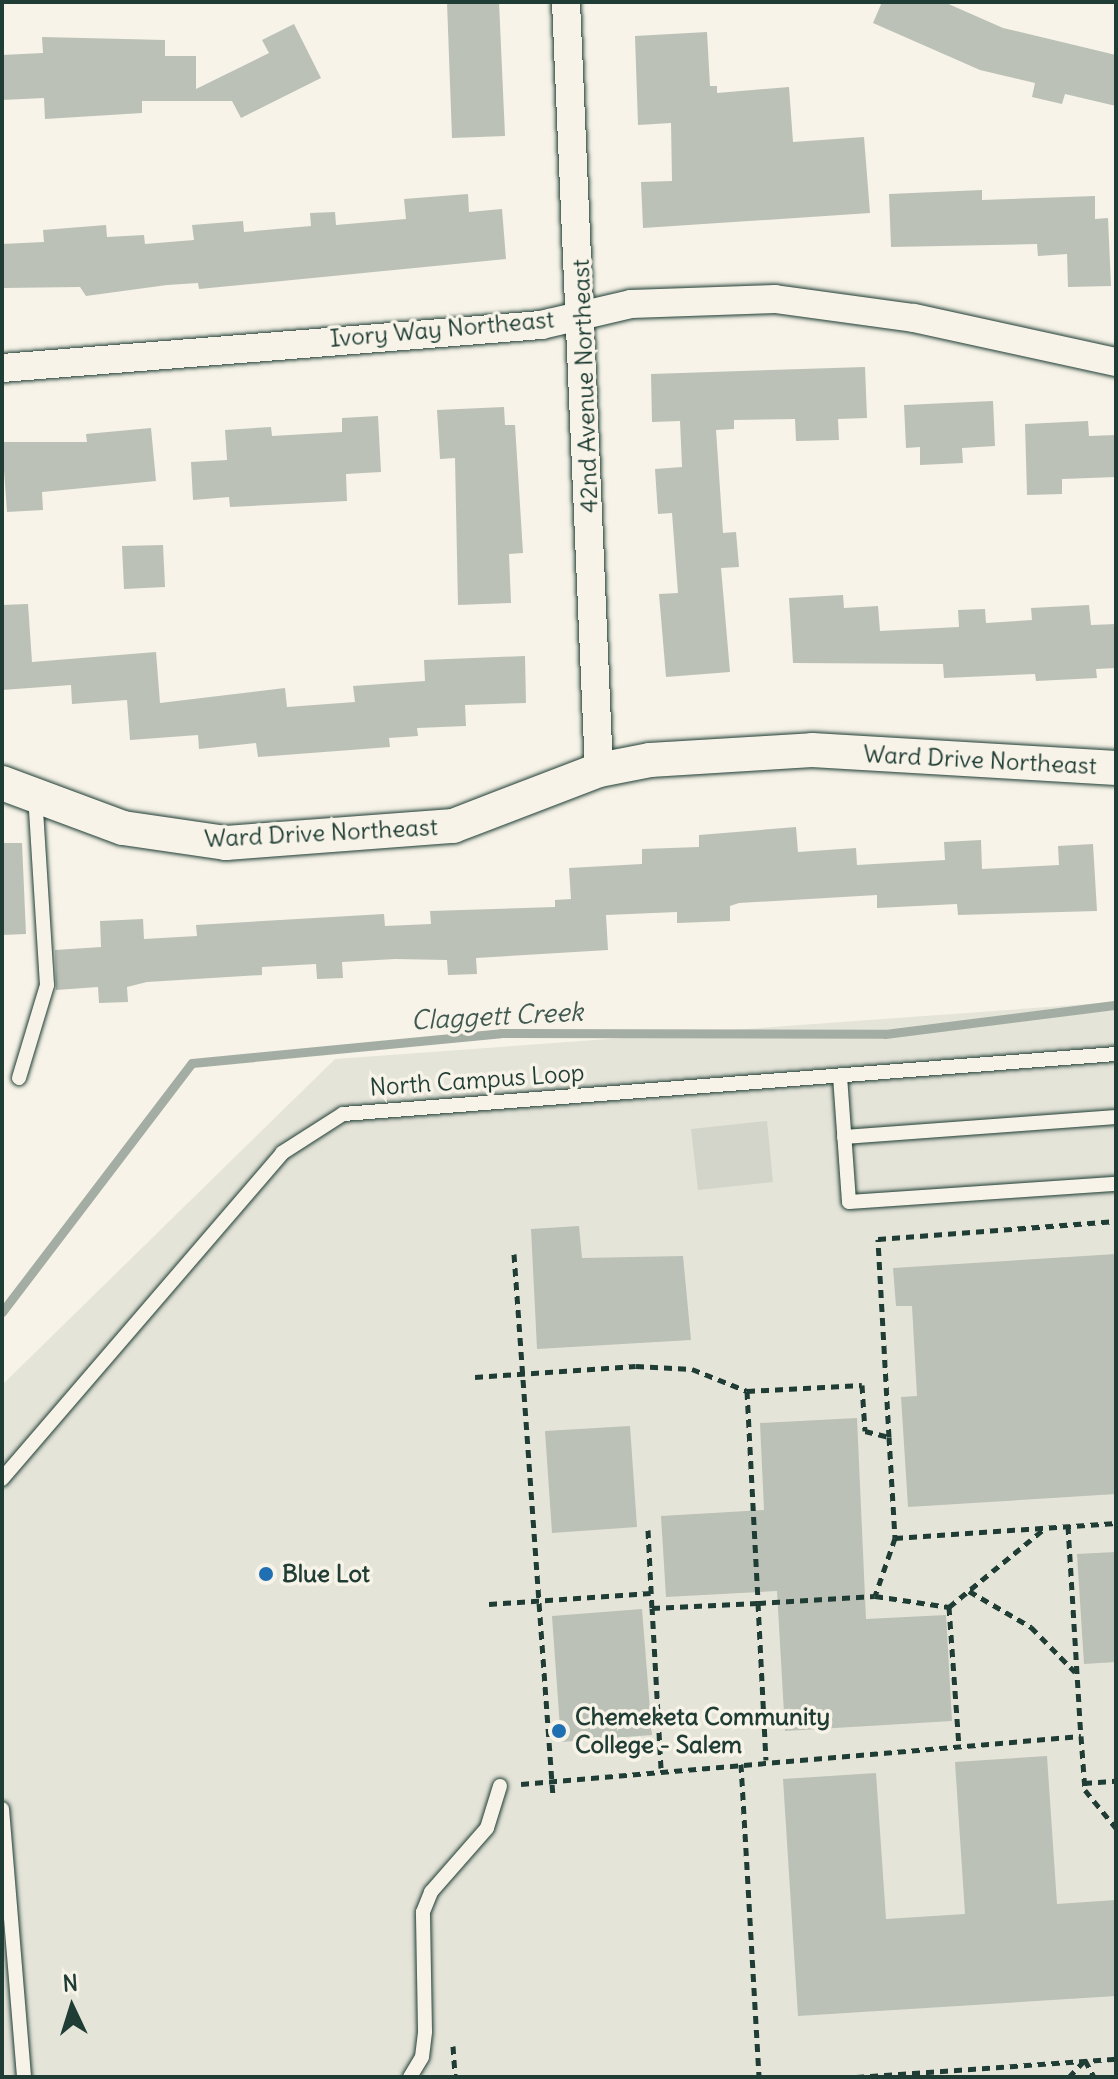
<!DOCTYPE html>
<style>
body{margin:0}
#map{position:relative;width:1118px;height:2079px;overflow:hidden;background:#f7f3e8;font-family:Delius,sans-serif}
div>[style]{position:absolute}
.built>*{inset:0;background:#e5e4d9}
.green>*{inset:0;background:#d3d5ca}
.stream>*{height:9px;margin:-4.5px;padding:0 4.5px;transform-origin:4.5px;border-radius:4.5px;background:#a4ada3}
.building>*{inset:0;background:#bbc1b6}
.path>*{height:5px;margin-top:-2.5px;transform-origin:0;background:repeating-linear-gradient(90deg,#1f3d34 0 8px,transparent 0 14px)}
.roads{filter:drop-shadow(0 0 2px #1f3d34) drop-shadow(0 0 2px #1f3d34)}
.service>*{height:14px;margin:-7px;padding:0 7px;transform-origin:7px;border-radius:7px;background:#f7f3e8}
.minor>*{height:28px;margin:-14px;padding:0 14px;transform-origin:14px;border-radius:14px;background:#f7f3e8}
.tertiary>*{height:34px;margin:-17px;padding:0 17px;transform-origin:17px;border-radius:17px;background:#f7f3e8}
.dots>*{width:22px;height:22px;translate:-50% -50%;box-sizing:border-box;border:4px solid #f7f3e8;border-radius:50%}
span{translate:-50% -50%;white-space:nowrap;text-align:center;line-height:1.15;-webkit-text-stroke:7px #f7f3e8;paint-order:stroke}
.street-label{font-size:24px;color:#1f3d34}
.poi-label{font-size:24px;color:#1f3d34;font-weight:700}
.left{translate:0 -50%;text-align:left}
.water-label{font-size:26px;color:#405950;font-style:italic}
.frame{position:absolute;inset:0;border:4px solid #1f3d34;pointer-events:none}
.north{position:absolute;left:32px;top:1967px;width:80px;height:80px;-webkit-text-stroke:6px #f7f3e8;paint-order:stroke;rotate:356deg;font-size:22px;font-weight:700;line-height:32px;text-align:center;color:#1f3d34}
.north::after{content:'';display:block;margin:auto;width:28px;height:36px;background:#1f3d34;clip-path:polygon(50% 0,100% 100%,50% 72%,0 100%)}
</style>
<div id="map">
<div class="built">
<i style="clip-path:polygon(1116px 1002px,1116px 2077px,2px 2077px,2px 1385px,335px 1059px)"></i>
</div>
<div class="green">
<i style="clip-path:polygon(767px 1121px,773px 1182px,698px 1190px,691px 1129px)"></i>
</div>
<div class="stream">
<i style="left:2px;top:1312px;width:313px;rotate:-52.7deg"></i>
<i style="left:192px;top:1063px;width:310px;rotate:-5.5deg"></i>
<i style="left:501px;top:1033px;width:384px;rotate:0.1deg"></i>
<i style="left:885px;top:1034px;width:233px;rotate:-7.2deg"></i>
</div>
<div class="building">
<i style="clip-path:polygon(447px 2px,499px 2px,505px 136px,452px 138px)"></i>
<i style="clip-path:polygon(882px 2px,944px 2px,1003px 28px,1116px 55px,1116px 106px,1065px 94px,1062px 104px,1032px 97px,1035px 83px,980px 70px,873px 23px)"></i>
<i style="clip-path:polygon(294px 24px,321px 78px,241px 118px,232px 101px,142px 101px,142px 113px,45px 119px,44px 98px,2px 100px,2px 55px,43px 53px,42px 37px,165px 40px,165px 56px,196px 56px,196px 89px,269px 53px,262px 40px)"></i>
<i style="clip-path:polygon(707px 32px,710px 86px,717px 86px,717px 93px,789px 87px,793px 142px,864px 137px,870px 213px,643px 228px,641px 182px,672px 181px,671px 123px,638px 125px,635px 36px)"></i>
<i style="clip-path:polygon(982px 190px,982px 200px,1095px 196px,1095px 219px,1108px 218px,1111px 286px,1068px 287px,1067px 254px,1038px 256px,1037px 244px,891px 247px,889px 194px)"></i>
<i style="clip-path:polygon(468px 194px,469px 212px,502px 209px,506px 259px,199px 289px,198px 283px,167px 285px,86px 296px,80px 287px,2px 288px,2px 244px,44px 242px,43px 230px,106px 225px,107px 237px,144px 235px,145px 244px,194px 240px,192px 225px,243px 221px,244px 232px,311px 226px,310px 213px,335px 212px,336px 225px,406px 219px,404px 199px)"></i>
<i style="clip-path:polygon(865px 367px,867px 418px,838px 419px,839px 440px,796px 441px,795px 419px,734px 420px,734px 429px,716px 430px,723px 533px,736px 532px,739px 567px,721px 568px,730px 672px,666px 677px,659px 594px,678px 593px,672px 513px,658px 514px,655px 469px,682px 467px,680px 421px,652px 422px,651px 374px)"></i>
<i style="clip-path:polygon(993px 401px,995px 446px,962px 448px,963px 463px,920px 465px,920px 447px,906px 448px,904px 405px)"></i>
<i style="clip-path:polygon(504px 407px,505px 425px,515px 425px,523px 553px,509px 554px,511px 603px,458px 605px,455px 458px,440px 459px,437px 410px)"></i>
<i style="clip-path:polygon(378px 416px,381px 472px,346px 474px,347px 501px,230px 507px,229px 497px,193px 500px,191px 462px,227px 460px,225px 430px,271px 427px,272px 436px,342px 432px,342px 418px)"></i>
<i style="clip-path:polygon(1088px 421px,1089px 436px,1116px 435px,1116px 477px,1062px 479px,1062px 494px,1027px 495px,1025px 424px)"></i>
<i style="clip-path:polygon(151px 428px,156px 481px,42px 492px,43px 510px,7px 512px,2px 442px,87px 442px,86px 434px)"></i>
<i style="clip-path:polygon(163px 545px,165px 587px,124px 589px,122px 546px)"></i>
<i style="clip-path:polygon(843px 595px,844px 608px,878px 606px,880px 631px,959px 627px,958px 610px,985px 609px,986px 623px,1032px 620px,1031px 608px,1089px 605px,1091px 625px,1116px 624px,1116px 668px,1096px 669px,1097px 678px,1036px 681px,1035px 674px,944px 678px,943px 664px,793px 663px,789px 598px)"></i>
<i style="clip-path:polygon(28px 604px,32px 662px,156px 652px,160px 703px,285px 688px,287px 707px,355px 702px,353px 686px,425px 681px,424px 660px,525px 656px,526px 703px,465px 705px,466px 726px,417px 728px,418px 736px,389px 738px,390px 747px,258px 757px,256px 743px,199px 749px,198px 735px,130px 740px,127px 700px,72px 704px,71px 685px,2px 690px,2px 605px)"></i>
<i style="clip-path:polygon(796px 827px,798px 852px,856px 848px,857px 865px,945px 860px,944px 842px,981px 840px,982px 869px,1059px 865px,1058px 846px,1093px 844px,1097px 911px,958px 915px,957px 904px,877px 908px,877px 895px,739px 903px,730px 906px,730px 921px,677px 923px,677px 912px,606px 915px,608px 950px,476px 958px,477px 974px,448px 975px,447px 960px,395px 959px,342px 962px,343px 978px,317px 979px,316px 964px,262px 967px,262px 975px,147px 982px,127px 987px,128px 1002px,99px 1003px,98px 987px,56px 990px,55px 950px,101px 947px,100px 921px,143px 919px,144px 939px,197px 936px,196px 925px,384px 914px,385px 926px,431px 924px,430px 911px,555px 907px,555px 900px,571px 899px,569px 868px,642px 864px,642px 849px,699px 847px,699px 835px)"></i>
<i style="clip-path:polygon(2px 843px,22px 843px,26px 934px,2px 935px)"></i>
<i style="clip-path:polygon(579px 1226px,582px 1258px,683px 1256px,691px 1340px,537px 1349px,531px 1229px)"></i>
<i style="clip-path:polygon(1116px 1254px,1116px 1494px,908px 1507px,901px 1397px,917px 1396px,912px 1306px,896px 1306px,893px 1268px)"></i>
<i style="clip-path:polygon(857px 1418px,866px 1619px,946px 1615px,952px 1721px,785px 1731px,777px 1591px,666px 1597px,661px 1516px,764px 1510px,760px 1423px)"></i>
<i style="clip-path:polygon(630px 1426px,637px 1527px,552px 1533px,545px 1431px)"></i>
<i style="clip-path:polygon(1116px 1552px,1116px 1662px,1084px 1664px,1077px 1554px)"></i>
<i style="clip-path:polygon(642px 1609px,652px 1735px,561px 1742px,552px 1616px)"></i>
<i style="clip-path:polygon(1047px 1756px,1057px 1904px,1116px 1900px,1116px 1996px,798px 2016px,783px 1779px,876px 1773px,886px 1919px,965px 1914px,955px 1762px)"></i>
</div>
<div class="path">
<i style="left:514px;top:1254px;width:544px;rotate:85.89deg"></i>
<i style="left:475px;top:1377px;width:161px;rotate:-3.9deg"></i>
<i style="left:636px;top:1366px;width:56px;rotate:3.1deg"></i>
<i style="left:692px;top:1369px;width:59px;rotate:21.8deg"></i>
<i style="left:747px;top:1391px;width:115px;rotate:-3deg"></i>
<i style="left:862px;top:1385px;width:46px;rotate:86.3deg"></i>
<i style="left:865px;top:1431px;width:25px;rotate:14deg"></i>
<i style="left:889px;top:1437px;width:101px;rotate:86.6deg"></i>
<i style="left:895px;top:1538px;width:61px;rotate:109deg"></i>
<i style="left:747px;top:1391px;width:212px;rotate:87deg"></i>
<i style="left:758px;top:1603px;width:117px;rotate:-3.4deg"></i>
<i style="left:875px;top:1596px;width:75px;rotate:8.5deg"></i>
<i style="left:949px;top:1607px;width:138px;rotate:85.9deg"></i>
<i style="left:889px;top:1437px;width:198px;rotate:-93.2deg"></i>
<i style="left:878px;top:1239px;width:239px;rotate:-4.3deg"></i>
<i style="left:1068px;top:1526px;width:210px;rotate:86.5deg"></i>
<i style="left:648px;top:1530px;width:78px;rotate:87.1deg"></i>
<i style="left:895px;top:1538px;width:222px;rotate:-3.9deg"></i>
<i style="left:969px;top:1591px;width:72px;rotate:30.1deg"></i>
<i style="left:1031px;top:1627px;width:63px;rotate:45.6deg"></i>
<i style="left:489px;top:1604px;width:162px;rotate:-3.9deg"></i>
<i style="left:949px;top:1607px;width:123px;rotate:-39.4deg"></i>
<i style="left:741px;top:1764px;width:314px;rotate:86.7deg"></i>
<i style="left:661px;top:1768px;width:160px;rotate:-93.2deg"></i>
<i style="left:652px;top:1608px;width:106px;rotate:-2.7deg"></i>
<i style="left:758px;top:1603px;width:157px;rotate:87.1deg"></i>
<i style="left:1084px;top:1783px;width:32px;rotate:-4deg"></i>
<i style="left:521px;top:1784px;width:562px;rotate:-4.9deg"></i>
<i style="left:1081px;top:1736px;width:54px;rotate:85.8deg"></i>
<i style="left:1085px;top:1790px;width:49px;rotate:50.8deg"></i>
<i style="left:453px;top:2046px;width:31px;rotate:86deg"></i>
<i style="left:856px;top:2077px;width:261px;rotate:-4deg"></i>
<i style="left:1069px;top:2077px;width:23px;rotate:-47deg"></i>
<i style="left:1085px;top:2060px;width:19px;rotate:62deg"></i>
</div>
<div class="roads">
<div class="service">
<i style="left:840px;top:1076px;width:126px;rotate:85.9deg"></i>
<i style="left:849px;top:1202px;width:268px;rotate:-3.9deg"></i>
<i style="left:19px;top:1078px;width:97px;rotate:-73.2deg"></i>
<i style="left:47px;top:985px;width:189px;rotate:-93.6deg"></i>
<i style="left:844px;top:1137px;width:273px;rotate:-4.2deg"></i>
<i style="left:2px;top:1479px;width:430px;rotate:-49.3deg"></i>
<i style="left:282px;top:1153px;width:72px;rotate:-32.6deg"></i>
<i style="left:343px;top:1114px;width:775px;rotate:-4.44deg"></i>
<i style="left:2px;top:1809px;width:269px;rotate:85.3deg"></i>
<i style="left:410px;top:2077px;width:23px;rotate:-59deg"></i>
<i style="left:422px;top:2057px;width:26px;rotate:-83deg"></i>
<i style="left:425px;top:2031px;width:119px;rotate:-91deg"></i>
<i style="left:423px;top:1912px;width:22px;rotate:-68deg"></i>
<i style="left:431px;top:1892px;width:85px;rotate:-48.8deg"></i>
<i style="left:487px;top:1828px;width:44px;rotate:-72.8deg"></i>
</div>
<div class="minor">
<i style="left:566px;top:2px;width:769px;rotate:87.54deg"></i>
<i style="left:2px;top:368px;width:541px;rotate:-4.56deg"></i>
<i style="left:541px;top:325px;width:92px;rotate:-13.1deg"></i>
<i style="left:631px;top:304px;width:144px;rotate:-2deg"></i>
<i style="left:775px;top:299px;width:140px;rotate:7.8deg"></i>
<i style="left:914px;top:318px;width:207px;rotate:12.3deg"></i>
</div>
<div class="tertiary">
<i style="left:2px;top:783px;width:129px;rotate:20.4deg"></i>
<i style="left:123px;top:828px;width:104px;rotate:8.3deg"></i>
<i style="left:226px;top:843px;width:228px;rotate:-4.3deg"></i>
<i style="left:453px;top:826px;width:156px;rotate:-21deg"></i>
<i style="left:599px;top:770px;width:52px;rotate:-11.1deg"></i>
<i style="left:650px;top:760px;width:162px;rotate:-3.5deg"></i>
<i style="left:812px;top:750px;width:305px;rotate:3.4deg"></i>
</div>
</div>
<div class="dots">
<i style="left:266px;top:1574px;background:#1f6fb2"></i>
<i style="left:559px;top:1731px;background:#1f6fb2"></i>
</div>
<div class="street-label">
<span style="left:442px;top:329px;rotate:-5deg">Ivory Way Northeast</span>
<span style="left:585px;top:386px;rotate:-92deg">42nd Avenue Northeast</span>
<span style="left:980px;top:760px;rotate:3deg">Ward Drive Northeast</span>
<span style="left:321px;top:833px;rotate:-3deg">Ward Drive Northeast</span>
<span style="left:477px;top:1080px;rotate:-4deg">North Campus Loop</span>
</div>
<div class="poi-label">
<span class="left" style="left:282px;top:1574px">Blue Lot</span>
<span class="left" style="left:575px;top:1731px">Chemeketa Community<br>College - Salem</span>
</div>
<div class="water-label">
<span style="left:497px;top:1016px;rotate:-3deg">Claggett Creek</span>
</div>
<div class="frame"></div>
<div class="north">N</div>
</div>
